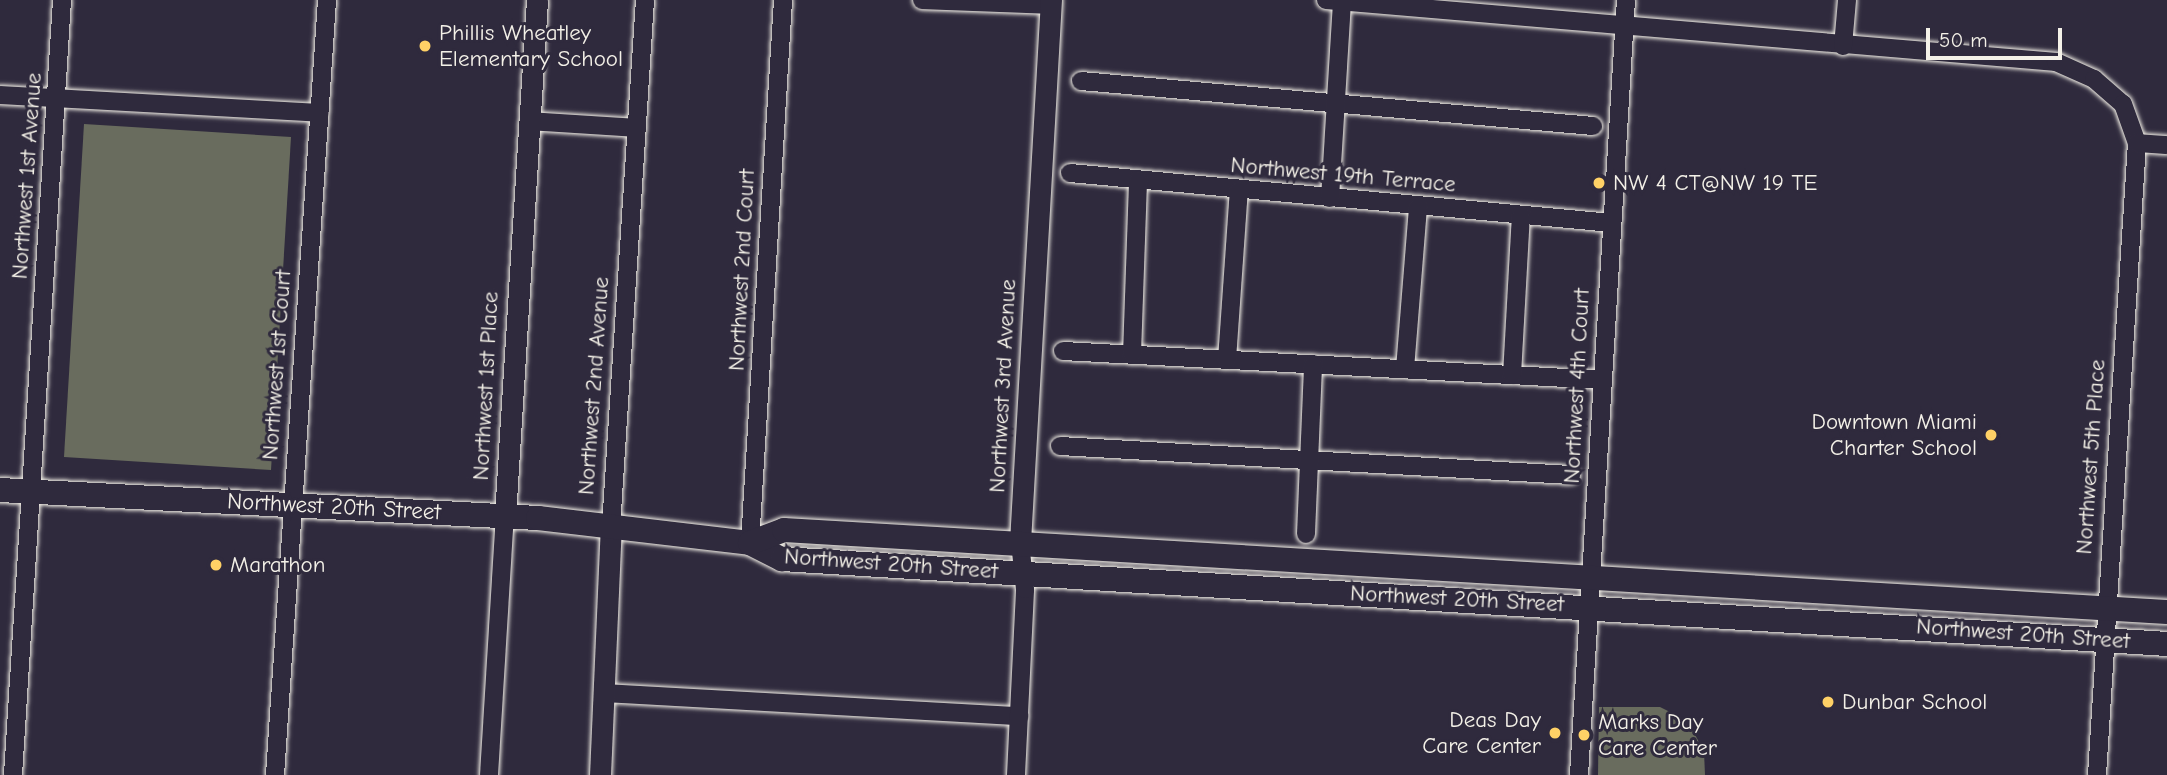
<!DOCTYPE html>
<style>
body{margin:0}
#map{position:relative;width:2167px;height:775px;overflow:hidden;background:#2f2a3d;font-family:"Comic Neue",sans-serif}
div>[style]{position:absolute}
.green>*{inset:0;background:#696c5e}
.roads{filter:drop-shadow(0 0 2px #f4f1e8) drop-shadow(0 0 2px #f4f1e8)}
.minor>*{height:18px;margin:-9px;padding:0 9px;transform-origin:9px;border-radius:9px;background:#2f2a3d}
.tertiary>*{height:21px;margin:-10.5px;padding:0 10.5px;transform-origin:10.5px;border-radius:10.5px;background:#2f2a3d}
.secondary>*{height:24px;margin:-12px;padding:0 12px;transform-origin:12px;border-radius:12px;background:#2f2a3d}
.dots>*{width:19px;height:19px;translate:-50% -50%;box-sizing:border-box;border:4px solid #2f2a3d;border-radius:50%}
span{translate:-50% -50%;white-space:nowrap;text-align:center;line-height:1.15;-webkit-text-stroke:6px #2f2a3d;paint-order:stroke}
.poi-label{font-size:23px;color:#f4f1e8}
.left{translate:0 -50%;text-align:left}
.right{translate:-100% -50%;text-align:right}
.street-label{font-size:23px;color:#f4f1e8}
.scale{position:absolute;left:1926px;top:28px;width:136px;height:32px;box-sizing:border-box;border:4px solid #f4f1e8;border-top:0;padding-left:9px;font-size:21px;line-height:24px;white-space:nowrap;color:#f4f1e8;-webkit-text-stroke:5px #2f2a3d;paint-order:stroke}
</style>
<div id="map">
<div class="green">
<i style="clip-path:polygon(84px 124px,291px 137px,271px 470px,64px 457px)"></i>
<i style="clip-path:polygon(1599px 707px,1660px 707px,1688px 721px,1704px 752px,1705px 775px,1598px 775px)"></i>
</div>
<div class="roads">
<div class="minor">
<i style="left:922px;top:0;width:129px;rotate:2.2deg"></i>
<i style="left:1326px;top:0;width:733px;rotate:4.85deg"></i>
<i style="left:2056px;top:62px;width:42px;rotate:24.1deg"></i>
<i style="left:2094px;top:79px;width:38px;rotate:41deg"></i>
<i style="left:2123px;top:104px;width:41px;rotate:70.3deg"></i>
<i style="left:2137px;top:143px;width:633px;rotate:93.62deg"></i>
<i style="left:1843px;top:46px;width:46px;rotate:-85deg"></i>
<i style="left:1081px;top:81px;width:514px;rotate:5.02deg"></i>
<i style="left:0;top:95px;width:320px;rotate:3.2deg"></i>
<i style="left:529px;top:121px;width:108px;rotate:3.7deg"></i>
<i style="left:2137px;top:143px;width:30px;rotate:4deg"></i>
<i style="left:1070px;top:173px;width:544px;rotate:5.27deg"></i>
<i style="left:1330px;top:198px;width:197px;rotate:-86.5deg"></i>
<i style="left:1063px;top:351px;width:541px;rotate:3.07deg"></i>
<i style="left:1132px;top:354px;width:174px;rotate:-88deg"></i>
<i style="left:1227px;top:360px;width:170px;rotate:-86deg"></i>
<i style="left:1405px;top:369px;width:163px;rotate:-85.4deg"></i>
<i style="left:1512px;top:375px;width:160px;rotate:-86.8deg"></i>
<i style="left:1060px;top:446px;width:512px;rotate:3.25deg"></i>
<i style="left:611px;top:527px;width:528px;rotate:-86.31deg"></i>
<i style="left:1306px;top:534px;width:170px;rotate:-87.6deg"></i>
<i style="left:750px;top:543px;width:544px;rotate:-86.52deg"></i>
<i style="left:604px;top:693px;width:416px;rotate:3.2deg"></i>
<i style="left:13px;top:775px;width:777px;rotate:-86.38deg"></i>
<i style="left:275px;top:775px;width:777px;rotate:-86.16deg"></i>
<i style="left:489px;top:775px;width:259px;rotate:-86.5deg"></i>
<i style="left:1016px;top:775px;width:186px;rotate:-87.2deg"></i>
<i style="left:1025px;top:589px;width:47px;rotate:-96.1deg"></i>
<i style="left:1579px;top:775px;width:776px;rotate:-86.53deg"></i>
</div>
<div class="tertiary">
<i style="left:505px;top:516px;width:517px;rotate:-86.45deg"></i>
<i style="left:1020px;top:542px;width:543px;rotate:-86.73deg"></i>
<i style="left:600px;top:775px;width:248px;rotate:-87.5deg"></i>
</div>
<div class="secondary">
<i style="left:0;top:490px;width:539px;rotate:2.98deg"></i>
<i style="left:538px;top:518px;width:213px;rotate:6.7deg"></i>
<i style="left:750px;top:543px;width:36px;rotate:27deg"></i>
<i style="left:782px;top:559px;width:1388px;rotate:3.51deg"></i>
<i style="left:750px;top:543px;width:36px;rotate:-21deg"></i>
<i style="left:784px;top:530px;width:1385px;rotate:3.39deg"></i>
</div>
</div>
<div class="dots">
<i style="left:425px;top:46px;background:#ffd166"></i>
<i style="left:1599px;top:183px;background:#ffd166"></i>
<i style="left:1991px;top:435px;background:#ffd166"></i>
<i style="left:216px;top:565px;background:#ffd166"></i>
<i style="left:1828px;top:702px;background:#ffd166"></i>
<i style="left:1555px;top:733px;background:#ffd166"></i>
<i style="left:1584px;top:735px;background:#ffd166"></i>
</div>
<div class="poi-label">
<span class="left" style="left:439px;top:46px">Phillis Wheatley<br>Elementary School</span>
<span class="left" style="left:1613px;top:183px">NW 4 CT@NW 19 TE</span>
<span class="right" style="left:1977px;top:435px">Downtown Miami<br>Charter School</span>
<span class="left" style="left:230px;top:565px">Marathon</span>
<span class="left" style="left:1842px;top:702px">Dunbar School</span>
<span class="right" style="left:1541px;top:733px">Deas Day<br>Care Center</span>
<span class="left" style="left:1598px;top:735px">Marks Day<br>Care Center</span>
</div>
<div class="street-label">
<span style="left:1343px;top:175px;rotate:5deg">Northwest 19th Terrace</span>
<span style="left:27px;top:176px;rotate:-86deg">Northwest 1st Avenue</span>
<span style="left:742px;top:270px;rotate:-87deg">Northwest 2nd Court</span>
<span style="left:277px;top:365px;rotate:-86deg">Northwest 1st Court</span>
<span style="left:486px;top:386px;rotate:-87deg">Northwest 1st Place</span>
<span style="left:594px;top:386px;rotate:-86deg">Northwest 2nd Avenue</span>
<span style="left:1003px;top:386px;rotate:-87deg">Northwest 3rd Avenue</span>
<span style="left:1577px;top:386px;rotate:-87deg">Northwest 4th Court</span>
<span style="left:2091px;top:457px;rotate:-86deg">Northwest 5th Place</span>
<span style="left:334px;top:507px;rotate:3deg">Northwest 20th Street</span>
<span style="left:891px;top:564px;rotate:4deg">Northwest 20th Street</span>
<span style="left:1457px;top:599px;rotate:3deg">Northwest 20th Street</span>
<span style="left:2023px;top:634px;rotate:4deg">Northwest 20th Street</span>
</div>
<div class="scale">50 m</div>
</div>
